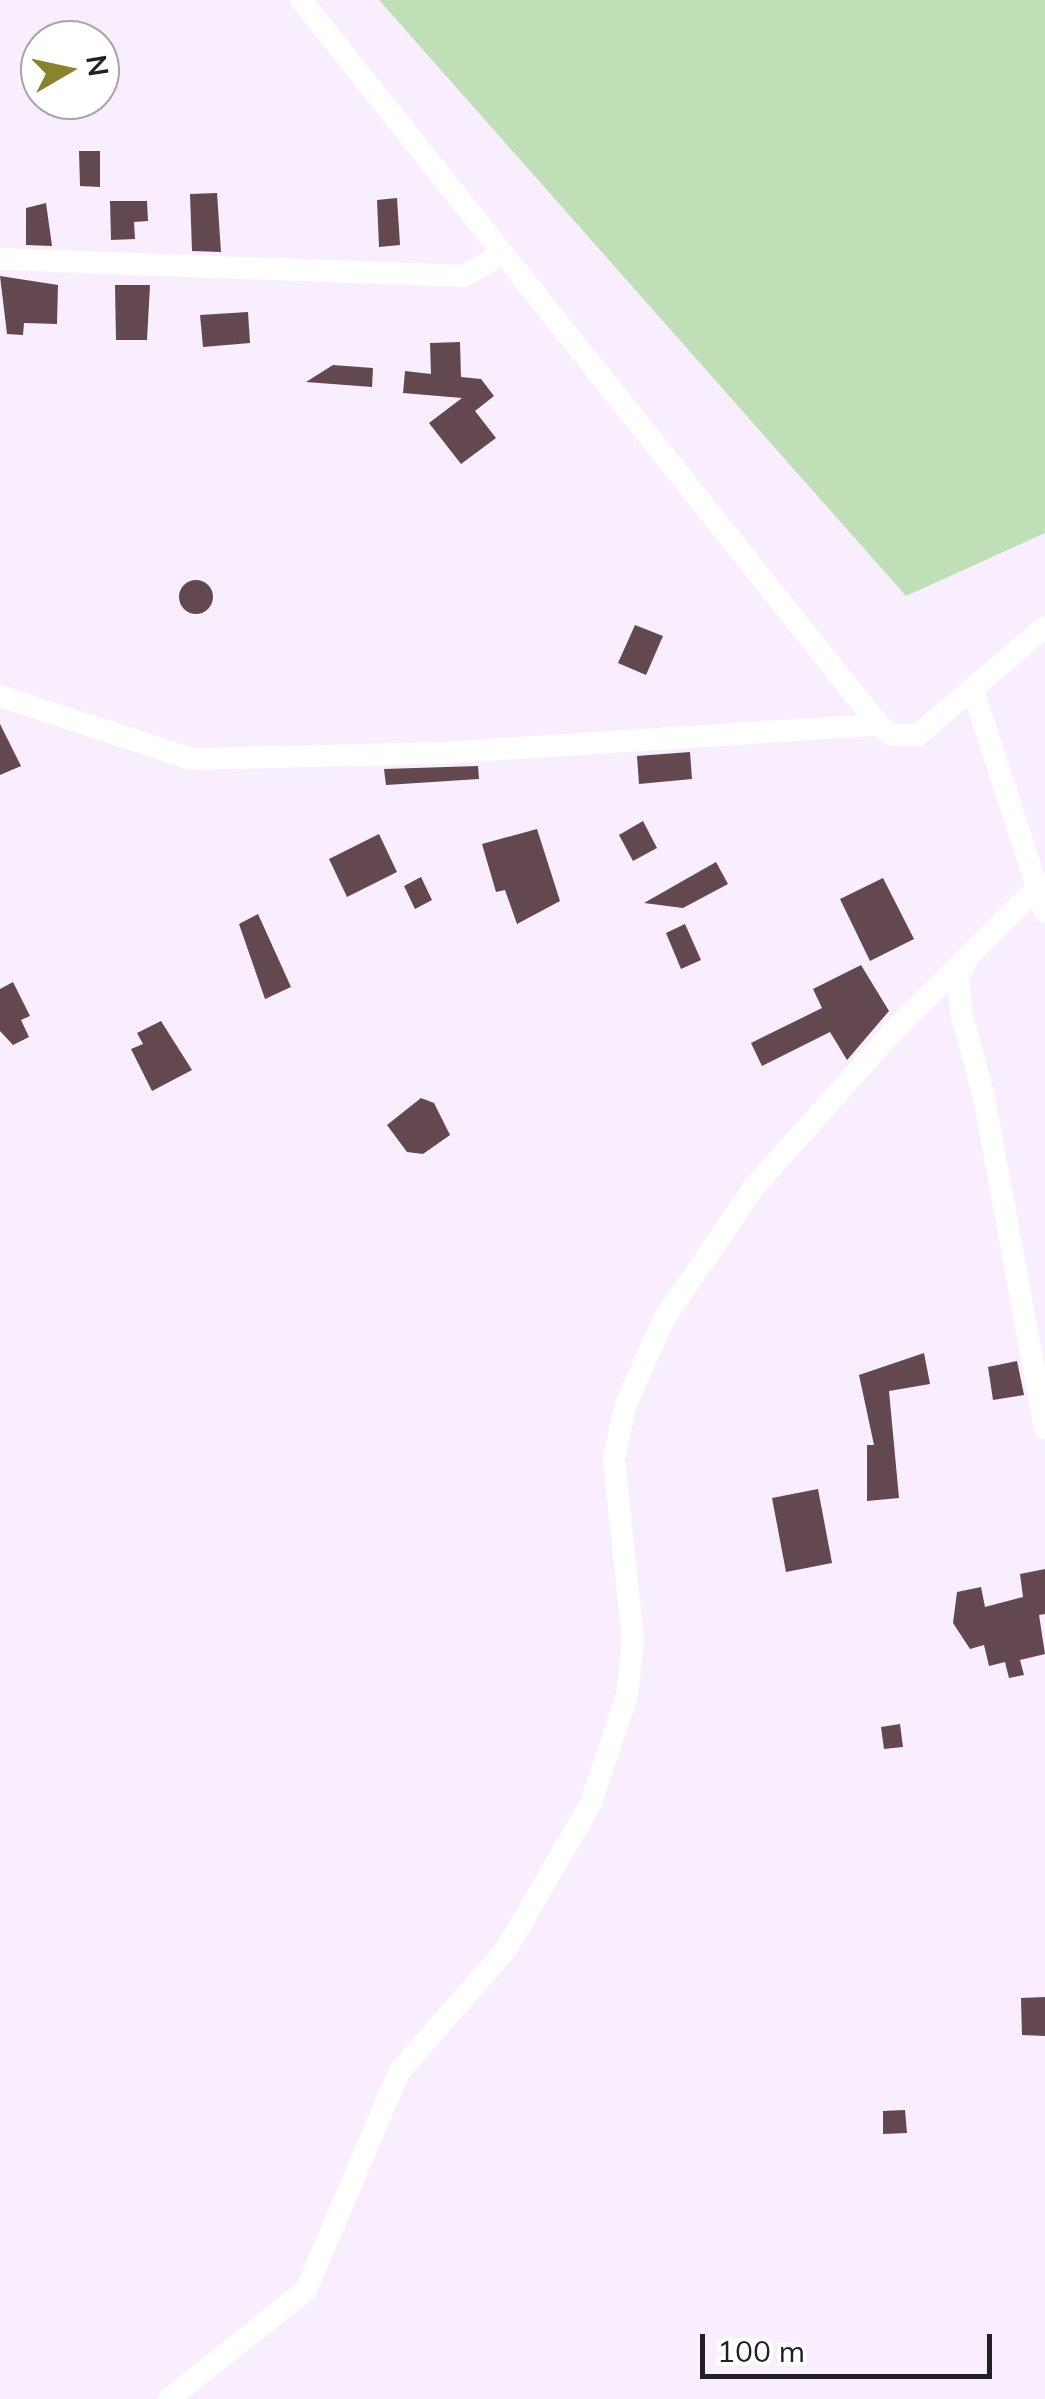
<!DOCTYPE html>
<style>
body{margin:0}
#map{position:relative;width:1045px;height:2399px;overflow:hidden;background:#f8eefe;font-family:Mulish,sans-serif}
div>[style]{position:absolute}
.green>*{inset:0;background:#bfe0b6}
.building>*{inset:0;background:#644850}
.round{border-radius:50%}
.minor>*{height:22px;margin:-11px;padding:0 11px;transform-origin:11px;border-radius:11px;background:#fff}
span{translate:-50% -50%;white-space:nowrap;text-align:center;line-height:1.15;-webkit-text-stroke:10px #fff;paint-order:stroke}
.north{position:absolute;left:20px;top:20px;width:100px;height:100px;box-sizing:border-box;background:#fff;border:2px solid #a7a5a9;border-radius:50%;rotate:81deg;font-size:28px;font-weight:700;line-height:40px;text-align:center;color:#241e27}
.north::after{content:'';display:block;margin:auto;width:35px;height:45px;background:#89832b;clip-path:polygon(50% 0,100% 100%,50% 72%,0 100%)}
.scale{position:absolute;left:700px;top:2334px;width:292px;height:45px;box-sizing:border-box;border:5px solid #241e27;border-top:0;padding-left:12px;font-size:30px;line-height:35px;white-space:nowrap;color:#241e27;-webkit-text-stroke:8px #fff;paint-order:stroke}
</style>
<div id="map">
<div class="green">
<i style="clip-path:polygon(379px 0,1045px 0,1045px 533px,906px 596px)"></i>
</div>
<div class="building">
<i style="clip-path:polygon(79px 151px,100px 151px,100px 187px,80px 186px)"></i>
<i style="clip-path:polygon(217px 193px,221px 252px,192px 251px,190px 194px)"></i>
<i style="clip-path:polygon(397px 198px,400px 245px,379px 247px,377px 200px)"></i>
<i style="clip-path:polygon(110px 201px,147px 201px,148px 221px,134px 222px,135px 239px,111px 240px)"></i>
<i style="clip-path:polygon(46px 203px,52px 246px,26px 245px,26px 208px)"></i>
<i style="clip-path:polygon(0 276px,58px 285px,57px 324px,24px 323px,23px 335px,7px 334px)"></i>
<i style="clip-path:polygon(115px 285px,150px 285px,147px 340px,116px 340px)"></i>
<i style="clip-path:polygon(248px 312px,250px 343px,203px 347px,200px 315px)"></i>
<i style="clip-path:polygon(460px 342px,461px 377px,481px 379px,494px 396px,475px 411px,496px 438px,461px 464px,429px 423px,462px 398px,403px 393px,405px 371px,431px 374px,430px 343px)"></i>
<i style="clip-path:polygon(333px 365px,373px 368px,372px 387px,306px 382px)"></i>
<i class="round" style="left:179px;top:580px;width:34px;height:34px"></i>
<i style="clip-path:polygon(635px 625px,663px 636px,646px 675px,618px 663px)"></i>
<i style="clip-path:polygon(0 724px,21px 766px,0 775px)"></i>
<i style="clip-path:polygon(690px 752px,692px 779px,639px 784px,637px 756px)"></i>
<i style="clip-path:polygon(478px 766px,479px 779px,386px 785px,384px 769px)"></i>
<i style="clip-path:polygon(643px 821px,657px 848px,633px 861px,619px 835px)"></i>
<i style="clip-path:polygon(537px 829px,560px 901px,517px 924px,505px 890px,496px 892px,482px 844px)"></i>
<i style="clip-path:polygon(379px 834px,397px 872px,347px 897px,329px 859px)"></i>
<i style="clip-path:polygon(716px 862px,728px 884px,683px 908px,644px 903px)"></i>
<i style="clip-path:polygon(421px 877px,432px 900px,415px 909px,404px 886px)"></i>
<i style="clip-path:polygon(883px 878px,914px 939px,870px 961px,840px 899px)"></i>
<i style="clip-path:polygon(258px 914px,291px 987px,265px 999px,239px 924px)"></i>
<i style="clip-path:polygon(685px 924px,701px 960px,681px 969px,666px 933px)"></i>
<i style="clip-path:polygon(861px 965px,889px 1011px,847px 1060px,830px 1032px,762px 1066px,751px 1043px,822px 1008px,813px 989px)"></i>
<i style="clip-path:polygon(13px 982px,30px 1016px,21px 1020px,29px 1037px,13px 1045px,0 1031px,0 989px)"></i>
<i style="clip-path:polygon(161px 1021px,192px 1070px,152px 1091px,131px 1049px,143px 1044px,137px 1033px)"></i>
<i style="clip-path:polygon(421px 1098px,434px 1103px,450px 1135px,423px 1154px,407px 1152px,387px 1125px)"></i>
<i style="clip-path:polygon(924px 1353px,930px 1384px,889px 1391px,899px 1498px,867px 1501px,867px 1445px,874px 1445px,859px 1375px)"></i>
<i style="clip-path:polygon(1017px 1361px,1024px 1395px,993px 1400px,988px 1367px)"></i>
<i style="clip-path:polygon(818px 1489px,832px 1563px,786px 1572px,772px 1498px)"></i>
<i style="clip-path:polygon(1045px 1569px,1045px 1614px,1039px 1615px,1045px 1654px,1020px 1660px,1024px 1675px,1009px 1678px,1005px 1662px,989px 1666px,984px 1645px,970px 1649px,953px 1623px,957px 1592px,981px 1587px,985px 1607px,1023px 1597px,1020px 1574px)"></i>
<i style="clip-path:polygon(900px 1724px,903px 1747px,884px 1749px,881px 1727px)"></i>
<i style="clip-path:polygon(1045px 1997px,1045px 2036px,1022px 2035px,1021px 1998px)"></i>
<i style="clip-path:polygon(905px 2110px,907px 2133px,883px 2134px,883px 2111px)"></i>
</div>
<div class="minor">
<i style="left:301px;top:0;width:927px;rotate:51.44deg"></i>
<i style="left:879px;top:725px;width:16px;rotate:38deg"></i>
<i style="left:892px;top:735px;width:26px"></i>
<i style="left:918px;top:735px;width:167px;rotate:-40.4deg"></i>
<i style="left:0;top:259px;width:464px;rotate:2.1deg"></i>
<i style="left:464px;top:276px;width:45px;rotate:-30.5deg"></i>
<i style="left:973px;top:690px;width:233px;rotate:72deg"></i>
<i style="left:0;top:696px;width:202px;rotate:18.2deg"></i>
<i style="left:192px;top:759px;width:249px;rotate:-1.4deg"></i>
<i style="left:441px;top:753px;width:439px;rotate:-3.7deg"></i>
<i style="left:966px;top:961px;width:21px;rotate:113deg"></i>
<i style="left:958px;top:980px;width:36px;rotate:84deg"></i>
<i style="left:962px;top:1016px;width:84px;rotate:74.8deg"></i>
<i style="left:984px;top:1097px;width:337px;rotate:79.6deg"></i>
<i style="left:169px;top:2399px;width:175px;rotate:-38.5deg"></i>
<i style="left:306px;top:2290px;width:237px;rotate:-66.9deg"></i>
<i style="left:399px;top:2072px;width:164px;rotate:-48.9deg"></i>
<i style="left:507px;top:1948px;width:165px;rotate:-59.9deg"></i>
<i style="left:590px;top:1805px;width:116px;rotate:-71.4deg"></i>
<i style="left:627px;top:1695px;width:55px;rotate:-83.8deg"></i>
<i style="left:633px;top:1640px;width:183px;rotate:-96deg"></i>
<i style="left:614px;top:1458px;width:55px;rotate:-77.5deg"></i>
<i style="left:626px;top:1404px;width:93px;rotate:-65.9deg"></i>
<i style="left:664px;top:1319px;width:160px;rotate:-55.7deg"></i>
<i style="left:754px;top:1187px;width:217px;rotate:-48.2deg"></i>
<i style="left:899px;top:1025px;width:190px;rotate:-44.8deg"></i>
</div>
<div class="north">N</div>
<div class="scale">100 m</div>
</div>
